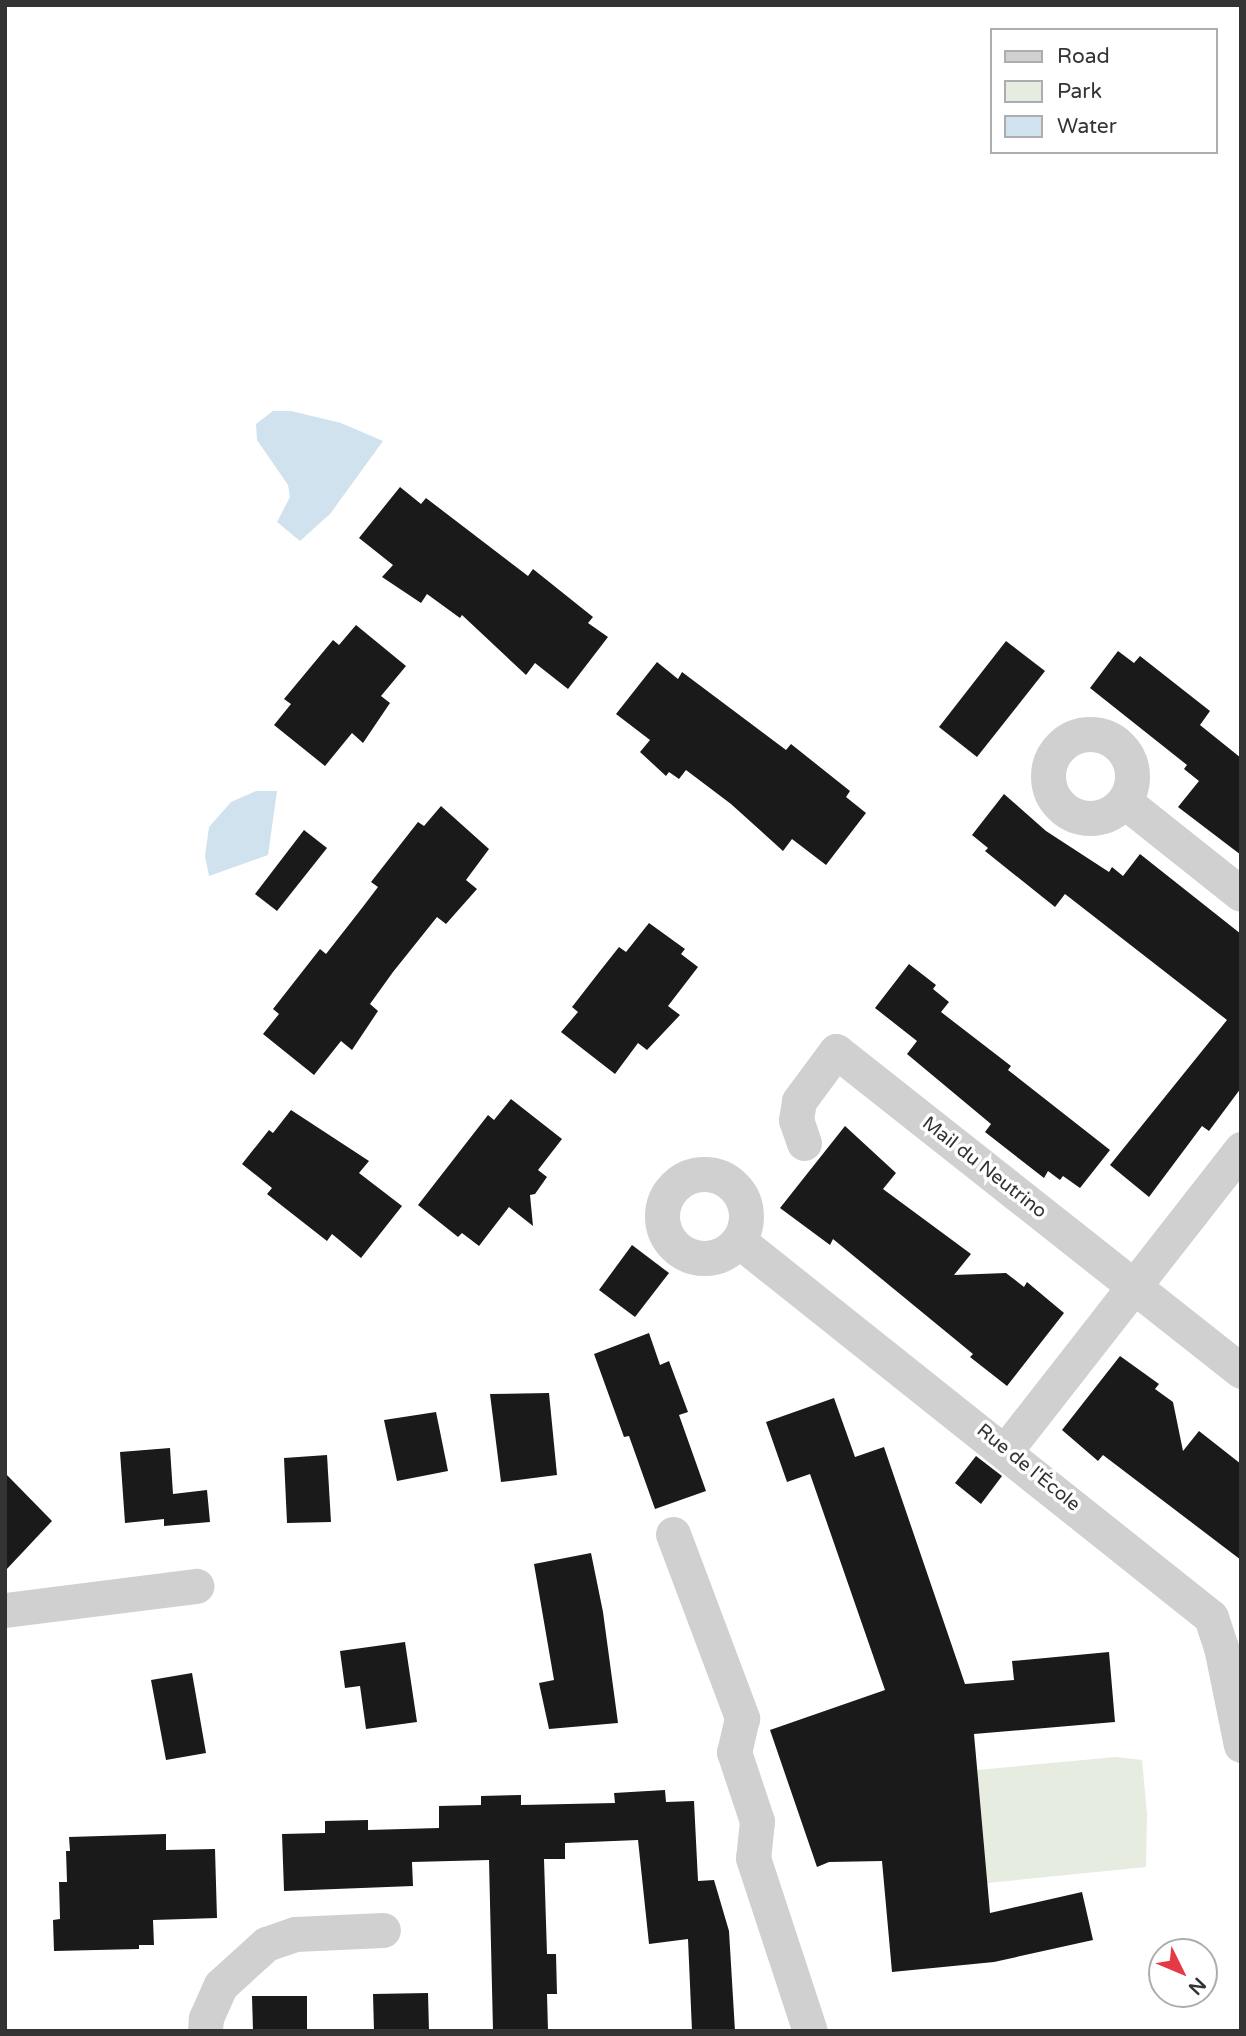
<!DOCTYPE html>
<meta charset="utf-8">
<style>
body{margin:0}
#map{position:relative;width:1246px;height:2036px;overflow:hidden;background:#fff;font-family:"Varela Round",sans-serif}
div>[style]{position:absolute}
.green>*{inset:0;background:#e6ecdf}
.water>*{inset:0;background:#cfe2ee}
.building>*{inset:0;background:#1a1a1a}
.minor>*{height:35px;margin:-17.5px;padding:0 17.5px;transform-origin:17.5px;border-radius:17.5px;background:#d0d0d0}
.minor>.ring{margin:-17.5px;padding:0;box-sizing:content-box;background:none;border:35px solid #d0d0d0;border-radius:50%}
span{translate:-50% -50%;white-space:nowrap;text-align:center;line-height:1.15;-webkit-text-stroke:7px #fff;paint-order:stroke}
.street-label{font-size:19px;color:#333}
.frame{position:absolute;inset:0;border:7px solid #333;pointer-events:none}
.legend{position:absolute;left:990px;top:28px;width:228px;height:126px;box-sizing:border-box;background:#fff;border:2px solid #adadad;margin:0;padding:9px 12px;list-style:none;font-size:21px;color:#333}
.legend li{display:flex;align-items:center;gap:14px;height:35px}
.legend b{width:35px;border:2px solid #adadad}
.north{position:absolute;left:1148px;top:1938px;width:70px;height:70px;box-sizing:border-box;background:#fff;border:2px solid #adadad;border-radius:50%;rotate:133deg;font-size:19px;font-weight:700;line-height:28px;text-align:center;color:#333}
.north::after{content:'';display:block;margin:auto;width:24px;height:32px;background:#e63946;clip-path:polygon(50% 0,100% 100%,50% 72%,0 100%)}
</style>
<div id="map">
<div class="green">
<i style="clip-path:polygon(1116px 1757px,1142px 1760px,1147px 1814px,1146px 1867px,987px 1883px,977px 1770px)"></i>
</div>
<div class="water">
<i style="clip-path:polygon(273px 411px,291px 411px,341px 423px,383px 441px,330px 514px,300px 541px,277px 522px,290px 497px,288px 485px,257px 440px,256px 424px)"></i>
<i style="clip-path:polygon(256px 791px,277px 791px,268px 855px,209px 876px,205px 856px,209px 827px,231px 802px)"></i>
</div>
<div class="building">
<i style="clip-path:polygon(400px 487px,421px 504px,426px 498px,528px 576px,533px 569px,593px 617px,588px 623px,608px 637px,568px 689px,535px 663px,526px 675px,462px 615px,460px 618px,427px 594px,421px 603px,382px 577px,393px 565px,359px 538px)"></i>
<i style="clip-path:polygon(356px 625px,406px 666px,381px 696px,390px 703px,363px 743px,352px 733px,325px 766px,274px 725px,291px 704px,284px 699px,333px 640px,339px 645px)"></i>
<i style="clip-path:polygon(1006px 641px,1045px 671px,977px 757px,939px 727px)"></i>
<i style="clip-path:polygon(1118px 651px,1134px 663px,1140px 656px,1210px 711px,1200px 725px,1241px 758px,1241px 855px,1178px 807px,1199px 781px,1184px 769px,1187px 765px,1090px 688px)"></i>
<i style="clip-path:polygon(657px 662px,678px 679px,682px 672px,786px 750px,791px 744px,850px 791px,846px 797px,866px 813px,826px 865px,792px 839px,783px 851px,731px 804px,686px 770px,679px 779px,669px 772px,666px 776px,640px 752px,650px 740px,616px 714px)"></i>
<i style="clip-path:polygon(1004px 794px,1046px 831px,1109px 872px,1112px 867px,1123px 876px,1140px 854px,1241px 934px,1241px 1088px,1209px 1131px,1202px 1126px,1149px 1197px,1110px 1165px,1227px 1020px,1065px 894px,1055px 907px,985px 851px,988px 848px,972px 835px)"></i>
<i style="clip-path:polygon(441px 806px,489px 849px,466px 880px,477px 889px,446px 924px,437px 917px,393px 972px,370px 1004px,378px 1011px,352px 1050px,341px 1041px,314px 1075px,263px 1034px,279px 1014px,273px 1009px,320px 949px,326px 954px,362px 908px,378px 887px,371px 882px,418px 822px,424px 826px)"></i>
<i style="clip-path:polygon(304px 830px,327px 848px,277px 911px,255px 894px)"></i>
<i style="clip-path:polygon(649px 923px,685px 949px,681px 954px,698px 967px,668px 1006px,680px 1015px,647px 1050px,638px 1043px,615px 1074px,561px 1032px,578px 1012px,572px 1007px,600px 971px,619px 947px,626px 952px)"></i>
<i style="clip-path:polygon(909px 964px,936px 985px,933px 989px,949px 1002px,941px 1012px,1011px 1066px,1008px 1070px,1110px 1150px,1080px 1188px,1063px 1176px,1060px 1180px,1048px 1171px,1044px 1178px,985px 1132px,991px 1124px,907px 1054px,917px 1041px,875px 1008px)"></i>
<i style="clip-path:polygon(511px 1099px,562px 1139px,538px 1170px,547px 1177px,535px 1194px,530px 1195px,533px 1226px,509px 1207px,479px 1246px,462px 1233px,458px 1237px,418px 1205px,488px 1115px,494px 1120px)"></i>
<i style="clip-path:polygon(291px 1110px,369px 1161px,359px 1173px,402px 1206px,361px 1258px,332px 1234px,327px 1241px,267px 1194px,272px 1188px,242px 1164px,269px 1130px,273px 1133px)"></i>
<i style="clip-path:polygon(845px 1126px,896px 1173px,883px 1189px,971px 1254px,954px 1275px,1006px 1273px,1024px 1287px,1027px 1282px,1064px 1313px,1007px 1386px,970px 1357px,973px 1354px,833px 1239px,830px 1245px,780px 1208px)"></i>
<i style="clip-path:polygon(632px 1245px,669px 1273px,635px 1317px,599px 1290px)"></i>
<i style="clip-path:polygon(649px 1333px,660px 1365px,669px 1361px,688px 1412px,679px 1415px,706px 1491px,655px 1509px,629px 1436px,624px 1437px,594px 1354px)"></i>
<i style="clip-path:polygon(1120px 1356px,1159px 1384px,1155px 1389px,1173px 1402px,1183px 1451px,1199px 1431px,1241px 1464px,1241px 1560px,1103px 1455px,1098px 1461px,1062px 1430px)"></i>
<i style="clip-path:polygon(549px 1393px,557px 1475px,501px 1482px,490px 1394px)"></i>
<i style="clip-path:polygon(834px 1398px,855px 1457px,884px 1447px,965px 1684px,1014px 1680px,1012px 1661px,1109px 1652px,1115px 1722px,974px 1734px,990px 1913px,1082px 1892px,1093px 1940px,994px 1962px,892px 1972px,882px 1861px,829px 1862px,817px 1867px,770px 1730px,885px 1690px,810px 1474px,787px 1482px,766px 1422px)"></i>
<i style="clip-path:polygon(436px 1412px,448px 1471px,397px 1481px,384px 1420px)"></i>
<i style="clip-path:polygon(170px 1448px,173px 1494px,207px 1490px,210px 1522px,164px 1526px,164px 1519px,125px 1523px,120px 1452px)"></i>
<i style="clip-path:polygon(327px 1455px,331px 1522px,287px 1523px,284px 1458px)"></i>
<i style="clip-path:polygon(976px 1456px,1002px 1476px,981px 1504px,955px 1483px)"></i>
<i style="clip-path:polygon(5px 1473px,52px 1521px,5px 1571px)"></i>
<i style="clip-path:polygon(591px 1553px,603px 1612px,618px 1723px,549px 1729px,539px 1683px,554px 1680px,534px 1564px)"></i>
<i style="clip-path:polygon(405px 1642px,417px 1722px,366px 1729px,360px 1686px,345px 1688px,340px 1651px)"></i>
<i style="clip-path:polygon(192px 1673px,206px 1753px,166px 1760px,151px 1680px)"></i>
<i style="clip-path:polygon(665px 1790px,666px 1802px,694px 1801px,698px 1881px,714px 1880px,729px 1931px,735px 2031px,692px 2031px,688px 1939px,649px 1944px,638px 1840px,565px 1843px,565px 1859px,544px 1859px,547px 1954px,556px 1954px,557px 1994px,547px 1994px,548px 2031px,493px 2031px,489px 1860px,412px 1862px,413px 1886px,284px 1891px,282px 1834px,325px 1833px,325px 1821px,368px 1820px,368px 1830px,439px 1828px,439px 1806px,481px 1805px,481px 1796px,521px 1795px,521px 1805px,615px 1803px,614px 1793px)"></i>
<i style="clip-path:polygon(166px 1834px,166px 1850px,215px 1849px,217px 1918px,153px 1920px,154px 1945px,139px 1945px,139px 1949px,54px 1951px,53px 1920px,60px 1919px,59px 1882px,67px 1882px,66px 1851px,70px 1851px,69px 1837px)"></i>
<i style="clip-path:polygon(428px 1993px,429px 2031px,374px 2031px,373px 1994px)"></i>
<i style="clip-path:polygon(252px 1996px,307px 1996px,307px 2031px,253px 2031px)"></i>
</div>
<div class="minor">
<i class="ring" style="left:1048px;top:734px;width:49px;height:49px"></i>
<i style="left:1124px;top:801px;width:149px;rotate:38.5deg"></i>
<i style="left:804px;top:1143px;width:24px;rotate:-109deg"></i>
<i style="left:796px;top:1120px;width:19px;rotate:-81deg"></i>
<i style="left:799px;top:1101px;width:62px;rotate:-53.5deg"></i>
<i style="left:836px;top:1051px;width:516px;rotate:38.31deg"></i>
<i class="ring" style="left:662px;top:1174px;width:49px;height:49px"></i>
<i style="left:739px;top:1241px;width:603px;rotate:38.54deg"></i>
<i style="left:1211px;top:1617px;width:32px;rotate:72deg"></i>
<i style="left:1221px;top:1647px;width:100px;rotate:78.5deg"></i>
<i style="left:1006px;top:1450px;width:382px;rotate:-52deg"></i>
<i style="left:673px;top:1534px;width:197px;rotate:69.4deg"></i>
<i style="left:742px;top:1718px;width:35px;rotate:103deg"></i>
<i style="left:734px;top:1752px;width:73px;rotate:71.6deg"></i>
<i style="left:757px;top:1821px;width:37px;rotate:96deg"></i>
<i style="left:753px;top:1858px;width:182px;rotate:71.8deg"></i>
<i style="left:5px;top:1610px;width:193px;rotate:-7.2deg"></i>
<i style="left:205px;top:2031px;width:13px;rotate:-86deg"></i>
<i style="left:206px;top:2018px;width:36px;rotate:-66deg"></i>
<i style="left:221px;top:1985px;width:61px;rotate:-42.3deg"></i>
<i style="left:266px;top:1944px;width:31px;rotate:-19deg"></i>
<i style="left:295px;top:1934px;width:88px;rotate:-2.6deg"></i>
</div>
<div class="street-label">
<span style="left:984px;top:1168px;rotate:38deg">Mail du Neutrino</span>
<span style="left:1028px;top:1468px;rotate:39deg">Rue de l'École</span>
</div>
<div class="frame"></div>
<ul class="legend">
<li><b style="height:9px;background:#d0d0d0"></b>Road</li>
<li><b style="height:19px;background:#e6ecdf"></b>Park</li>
<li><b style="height:19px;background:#cfe2ee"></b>Water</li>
</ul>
<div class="north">N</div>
</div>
